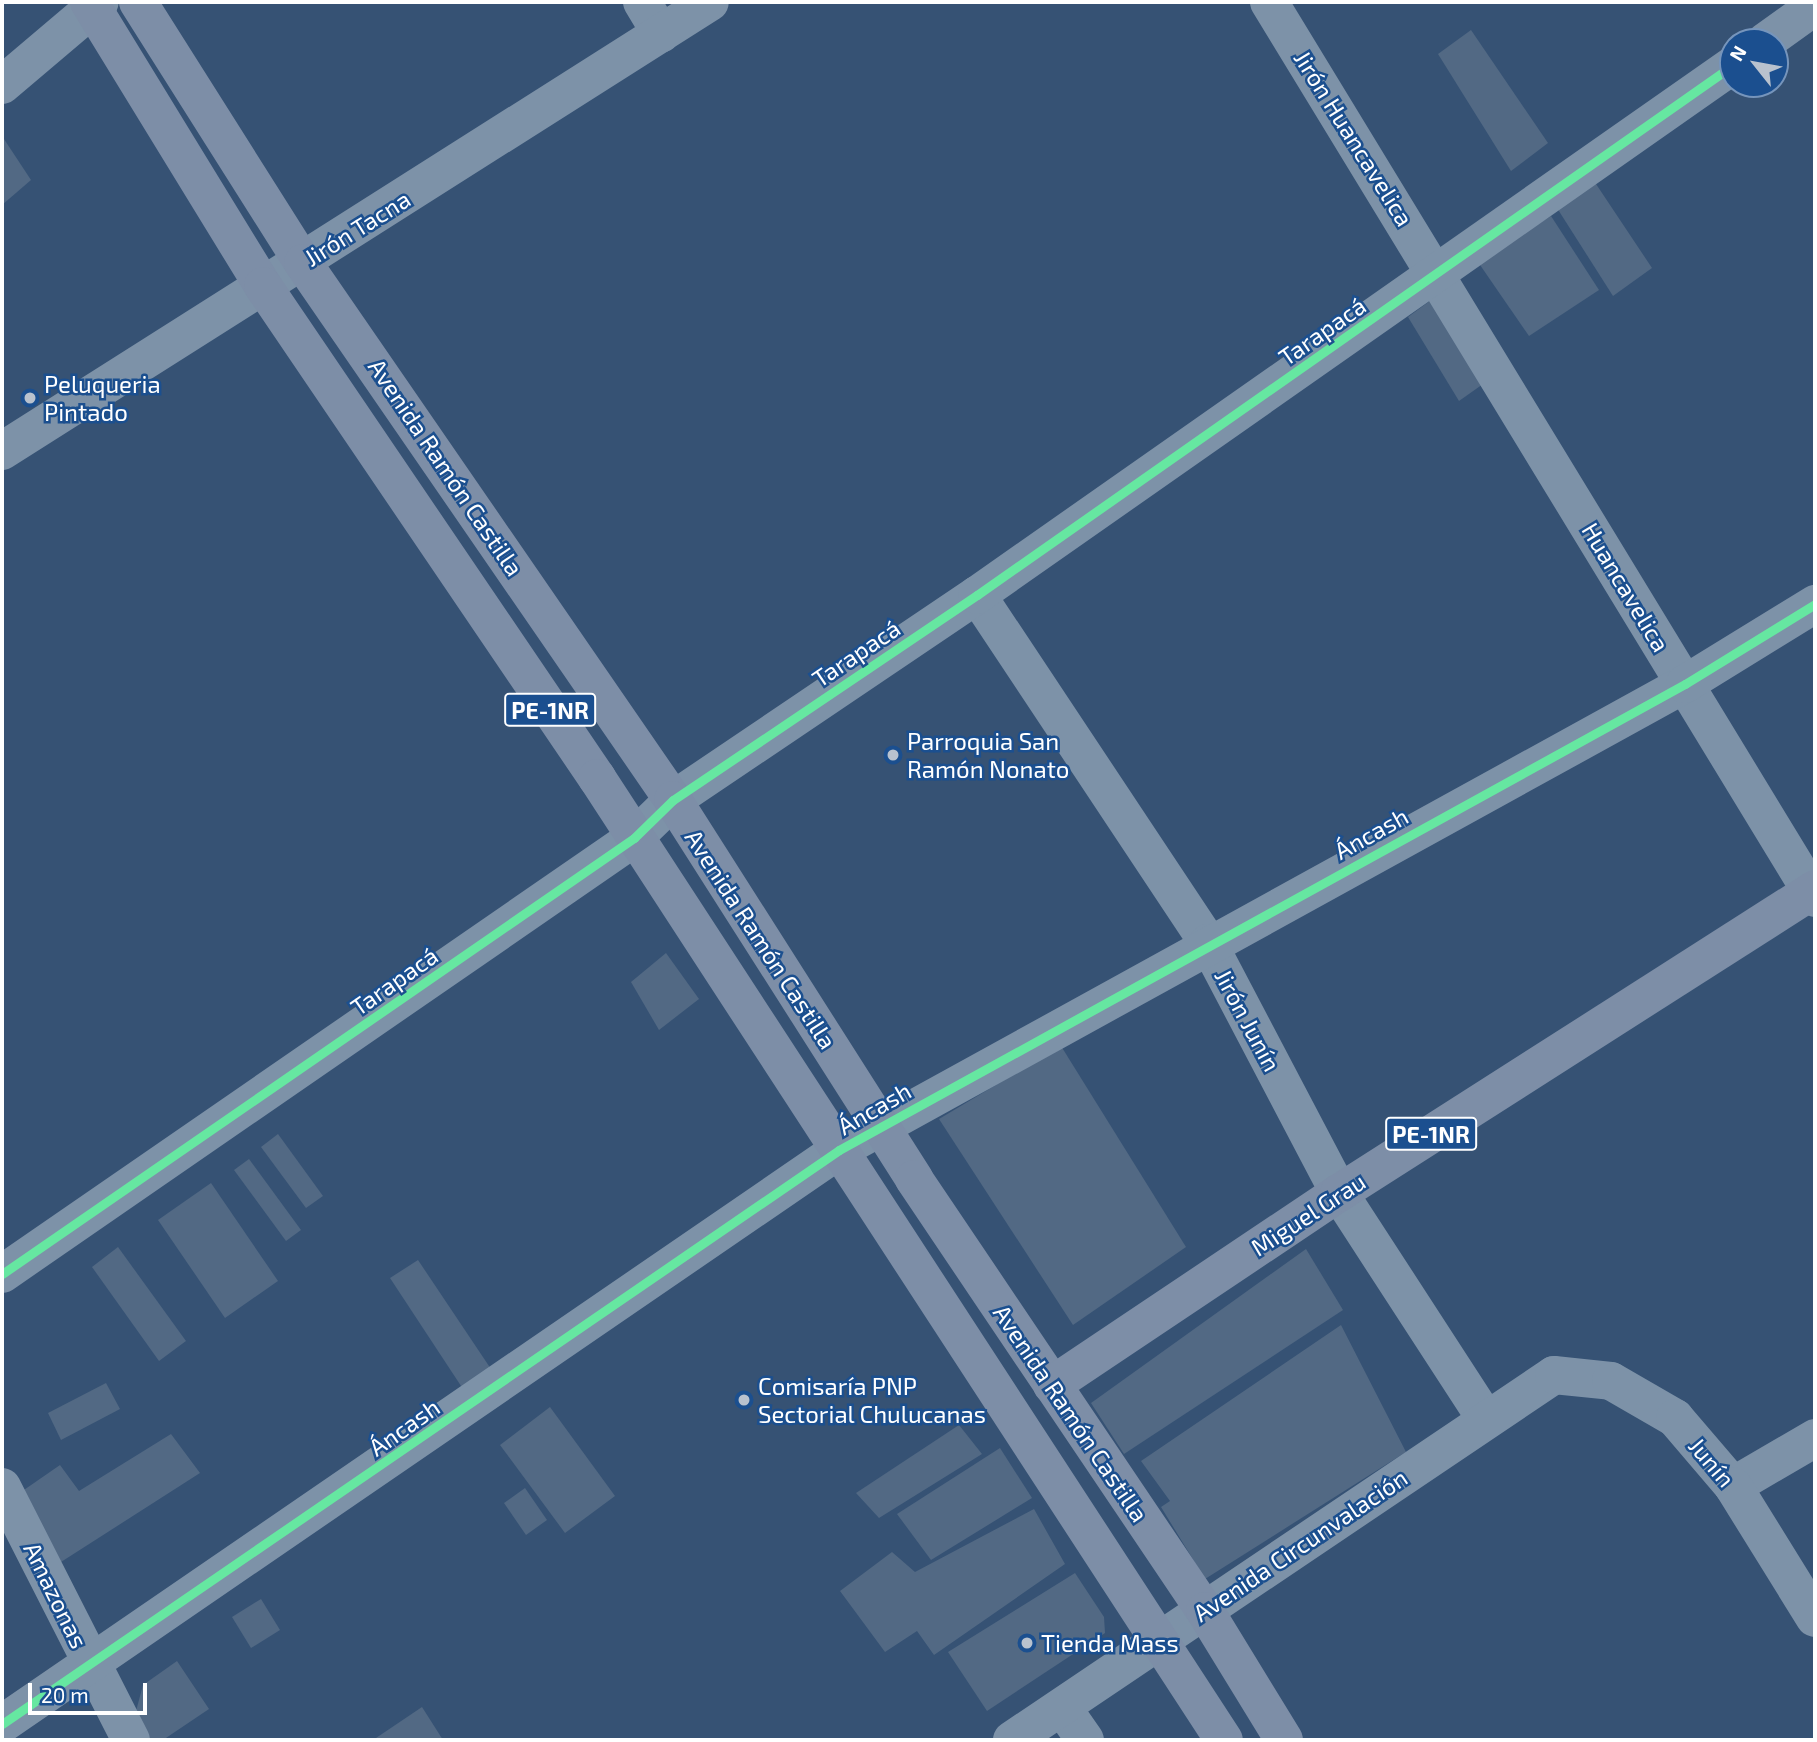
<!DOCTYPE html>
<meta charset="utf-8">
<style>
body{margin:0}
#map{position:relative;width:1817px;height:1742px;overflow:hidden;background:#365274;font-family:"Exo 2",sans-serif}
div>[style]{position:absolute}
.building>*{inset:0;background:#526984}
.minor>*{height:38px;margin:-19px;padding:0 19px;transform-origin:19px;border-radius:19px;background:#7d92a8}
.major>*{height:38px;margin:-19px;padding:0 19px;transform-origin:19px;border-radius:19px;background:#7d8ea7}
.cycleway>*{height:9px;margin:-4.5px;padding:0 4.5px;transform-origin:4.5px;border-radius:4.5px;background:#66e7a1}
.dots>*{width:19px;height:19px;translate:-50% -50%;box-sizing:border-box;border:4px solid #1b4f8f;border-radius:50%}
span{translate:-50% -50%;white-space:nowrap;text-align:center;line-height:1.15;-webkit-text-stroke:5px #1b4f8f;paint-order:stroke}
.shield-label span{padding:2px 5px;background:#1b4f8f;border:2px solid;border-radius:5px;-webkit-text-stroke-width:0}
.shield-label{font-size:23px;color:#fff;font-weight:700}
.street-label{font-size:24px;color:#fff}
.poi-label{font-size:24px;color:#fff}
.left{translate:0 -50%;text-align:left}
.frame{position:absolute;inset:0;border:4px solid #fff;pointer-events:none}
.north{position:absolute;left:1719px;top:28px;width:70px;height:70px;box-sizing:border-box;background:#1b4f8f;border:2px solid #7695bc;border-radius:50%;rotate:301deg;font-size:19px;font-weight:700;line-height:28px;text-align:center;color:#fff}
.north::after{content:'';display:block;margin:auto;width:24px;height:32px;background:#b9c2ce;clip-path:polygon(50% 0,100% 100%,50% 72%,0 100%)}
.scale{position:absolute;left:28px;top:1683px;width:119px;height:32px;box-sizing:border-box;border:4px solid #fff;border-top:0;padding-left:9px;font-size:21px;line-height:24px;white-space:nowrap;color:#fff;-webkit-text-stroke:5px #1b4f8f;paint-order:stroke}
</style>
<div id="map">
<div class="building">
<i style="clip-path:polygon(1471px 30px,1548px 143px,1511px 171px,1438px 54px)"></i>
<i style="clip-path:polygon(2px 136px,31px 180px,2px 205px)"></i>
<i style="clip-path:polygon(1594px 181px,1652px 268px,1613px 296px,1557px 208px)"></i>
<i style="clip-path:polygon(1551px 216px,1599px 290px,1529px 336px,1478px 262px)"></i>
<i style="clip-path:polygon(1442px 292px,1493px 377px,1459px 401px,1408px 317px)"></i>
<i style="clip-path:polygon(666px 953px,699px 999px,659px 1030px,631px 982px)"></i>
<i style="clip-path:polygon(1061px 1046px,1186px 1247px,1073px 1325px,939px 1119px)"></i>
<i style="clip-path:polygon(278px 1134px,323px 1196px,306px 1208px,261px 1147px)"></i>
<i style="clip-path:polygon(249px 1159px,301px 1230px,286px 1241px,234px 1170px)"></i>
<i style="clip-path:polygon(211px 1183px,278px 1281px,225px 1318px,158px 1220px)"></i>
<i style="clip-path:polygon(118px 1247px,186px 1341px,159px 1361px,92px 1267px)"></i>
<i style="clip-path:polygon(1306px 1249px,1343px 1310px,1124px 1454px,1091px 1403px)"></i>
<i style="clip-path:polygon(418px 1260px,493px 1372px,465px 1392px,390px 1278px)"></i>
<i style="clip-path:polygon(1341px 1325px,1406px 1452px,1205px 1579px,1161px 1507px,1170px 1501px,1141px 1461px)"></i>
<i style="clip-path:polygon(106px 1383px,120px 1409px,61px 1440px,48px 1413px)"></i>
<i style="clip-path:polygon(550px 1407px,615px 1496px,565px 1533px,500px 1445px)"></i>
<i style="clip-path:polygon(959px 1425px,982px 1454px,879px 1518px,856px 1493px)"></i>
<i style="clip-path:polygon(171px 1434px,200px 1473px,61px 1562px,21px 1492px,60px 1465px,79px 1491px)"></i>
<i style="clip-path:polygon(1000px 1448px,1032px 1498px,931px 1560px,897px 1514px)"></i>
<i style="clip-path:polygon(525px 1488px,547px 1520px,526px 1535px,504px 1503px)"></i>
<i style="clip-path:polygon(1034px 1509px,1065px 1564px,934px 1655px,917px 1631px,885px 1652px,840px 1591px,892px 1552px,915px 1572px)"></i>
<i style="clip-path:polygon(1075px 1573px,1104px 1617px,1105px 1633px,987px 1711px,948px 1652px)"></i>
<i style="clip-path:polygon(261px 1599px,280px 1630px,251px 1648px,232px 1617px)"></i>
<i style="clip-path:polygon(177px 1661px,209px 1709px,163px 1740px,142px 1740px,132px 1726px,143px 1685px)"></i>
<i style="clip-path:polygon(422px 1707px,443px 1740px,373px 1740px)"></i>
</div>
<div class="minor">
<i style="left:642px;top:2px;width:37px;rotate:59deg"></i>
<i style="left:1269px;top:2px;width:1049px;rotate:58.64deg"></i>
<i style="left:1765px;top:42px;width:62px;rotate:-35.8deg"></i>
<i style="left:2px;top:85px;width:128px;rotate:-40.3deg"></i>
<i style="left:2px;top:451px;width:838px;rotate:-32.38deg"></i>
<i style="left:977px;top:595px;width:418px;rotate:56.4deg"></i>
<i style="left:1208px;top:943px;width:282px;rotate:62.3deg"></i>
<i style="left:1339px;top:1193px;width:268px;rotate:57deg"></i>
<i style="left:2px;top:1274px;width:768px;rotate:-34.6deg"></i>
<i style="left:634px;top:838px;width:54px;rotate:-44.3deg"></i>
<i style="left:673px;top:800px;width:367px;rotate:-34deg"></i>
<i style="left:977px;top:595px;width:923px;rotate:-35.03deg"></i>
<i style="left:1733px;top:1486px;width:95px;rotate:-30.3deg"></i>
<i style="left:2px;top:1487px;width:284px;rotate:63deg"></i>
<i style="left:1062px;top:1707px;width:40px;rotate:55.1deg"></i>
<i style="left:2px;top:1724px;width:1015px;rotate:-34.44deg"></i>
<i style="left:839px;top:1150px;width:966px;rotate:-28.85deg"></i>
<i style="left:1685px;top:684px;width:153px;rotate:-31.6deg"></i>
<i style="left:1012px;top:1740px;width:653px;rotate:-33.96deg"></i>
<i style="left:1554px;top:1375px;width:57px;rotate:6deg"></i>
<i style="left:1611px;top:1381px;width:74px;rotate:30deg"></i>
<i style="left:1675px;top:1418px;width:89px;rotate:49.5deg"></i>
<i style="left:1733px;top:1486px;width:155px;rotate:58.2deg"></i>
</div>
<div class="major">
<i style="left:89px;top:2px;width:333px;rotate:58.5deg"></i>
<i style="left:263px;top:286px;width:595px;rotate:55.83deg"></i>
<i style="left:597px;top:778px;width:1148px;rotate:56.91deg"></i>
<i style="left:138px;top:2px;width:309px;rotate:57.7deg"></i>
<i style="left:303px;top:263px;width:652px;rotate:55.43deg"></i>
<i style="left:673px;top:800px;width:449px;rotate:57.5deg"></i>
<i style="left:914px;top:1179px;width:521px;rotate:56.04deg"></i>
<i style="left:1205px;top:1611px;width:151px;rotate:58.5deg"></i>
<i style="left:1052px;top:1385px;width:345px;rotate:-33.8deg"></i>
<i style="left:1339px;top:1193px;width:565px;rotate:-32.56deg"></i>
</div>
<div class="cycleway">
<i style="left:2px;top:1274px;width:768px;rotate:-34.6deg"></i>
<i style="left:634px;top:838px;width:54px;rotate:-44.3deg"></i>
<i style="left:673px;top:800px;width:367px;rotate:-34deg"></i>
<i style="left:977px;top:595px;width:923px;rotate:-35.03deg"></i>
<i style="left:2px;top:1724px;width:1015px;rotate:-34.44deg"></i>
<i style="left:839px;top:1150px;width:966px;rotate:-28.85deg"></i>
<i style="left:1685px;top:684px;width:153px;rotate:-31.6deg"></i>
</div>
<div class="dots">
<i style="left:30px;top:398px;background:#b9c2ce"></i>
<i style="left:893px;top:755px;background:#b9c2ce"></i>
<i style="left:744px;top:1400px;background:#b9c2ce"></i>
<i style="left:1027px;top:1643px;background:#b9c2ce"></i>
</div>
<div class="shield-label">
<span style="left:550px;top:710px">PE-1NR</span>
<span style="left:1431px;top:1134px">PE-1NR</span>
</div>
<div class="street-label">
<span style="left:1354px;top:138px;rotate:58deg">Jirón Huancavelica</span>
<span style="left:357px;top:228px;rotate:-32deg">Jirón Tacna</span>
<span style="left:1322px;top:331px;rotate:-35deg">Tarapacá</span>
<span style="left:446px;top:467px;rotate:56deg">Avenida Ramón Castilla</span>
<span style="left:1626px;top:587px;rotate:59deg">Huancavelica</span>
<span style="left:856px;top:653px;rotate:-34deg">Tarapacá</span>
<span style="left:1371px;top:833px;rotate:-29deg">Áncash</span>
<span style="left:761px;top:939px;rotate:57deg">Avenida Ramón Castilla</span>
<span style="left:394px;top:981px;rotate:-35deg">Tarapacá</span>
<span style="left:1248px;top:1020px;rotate:62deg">Jirón Junín</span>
<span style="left:874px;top:1108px;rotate:-30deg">Áncash</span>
<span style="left:1308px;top:1214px;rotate:-33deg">Miguel Grau</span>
<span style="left:1071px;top:1413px;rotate:56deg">Avenida Ramón Castilla</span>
<span style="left:404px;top:1427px;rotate:-35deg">Áncash</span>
<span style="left:1712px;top:1462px;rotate:50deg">Junín</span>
<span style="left:1300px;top:1545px;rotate:-34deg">Avenida Circunvalación</span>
<span style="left:56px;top:1595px;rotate:64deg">Amazonas</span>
</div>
<div class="poi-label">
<span class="left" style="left:44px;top:398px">Peluqueria<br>Pintado</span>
<span class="left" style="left:907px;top:755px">Parroquia San<br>Ramón Nonato</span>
<span class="left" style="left:758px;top:1400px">Comisaría PNP<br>Sectorial Chulucanas</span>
<span class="left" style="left:1041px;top:1643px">Tienda Mass</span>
</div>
<div class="frame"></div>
<div class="north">N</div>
<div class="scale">20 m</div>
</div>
